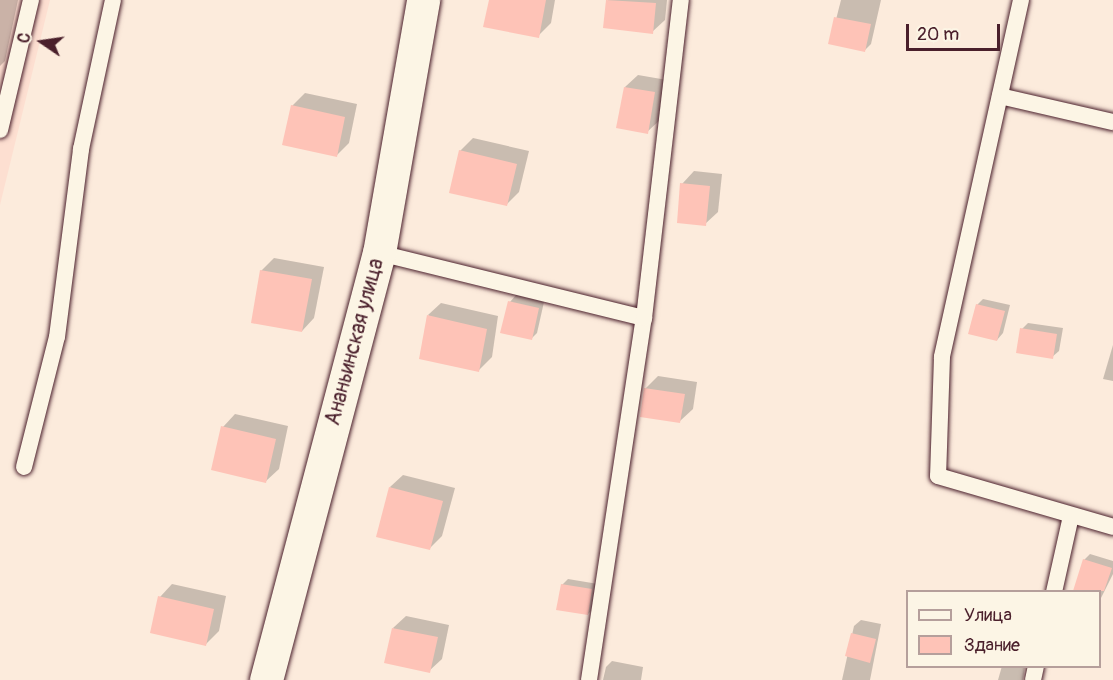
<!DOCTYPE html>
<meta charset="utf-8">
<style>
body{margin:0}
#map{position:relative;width:1113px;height:680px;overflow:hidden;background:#fcebdc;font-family:Pangolin,sans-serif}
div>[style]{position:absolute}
.built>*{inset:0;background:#fddfd1}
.shadow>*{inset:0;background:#0003}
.building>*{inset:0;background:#fec3b7}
.roads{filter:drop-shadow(0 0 2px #4a1f2b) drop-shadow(0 0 2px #4a1f2b)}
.lane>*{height:16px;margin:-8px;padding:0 8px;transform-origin:8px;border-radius:8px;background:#fcf5e5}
.street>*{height:33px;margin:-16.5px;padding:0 16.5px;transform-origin:16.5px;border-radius:16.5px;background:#fcf5e5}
span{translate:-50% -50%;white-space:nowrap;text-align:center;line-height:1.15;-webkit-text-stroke:4.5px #fcf5e5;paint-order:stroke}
.street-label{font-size:21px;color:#4a1f2b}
.legend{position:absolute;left:906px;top:590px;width:195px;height:78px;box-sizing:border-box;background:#fcf5e5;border:2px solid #b59f9b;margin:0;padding:8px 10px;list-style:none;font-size:18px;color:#4a1f2b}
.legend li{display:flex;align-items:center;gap:12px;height:30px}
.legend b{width:30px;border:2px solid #b59f9b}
.north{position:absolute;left:12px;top:12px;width:60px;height:60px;-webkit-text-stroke:4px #fcf5e5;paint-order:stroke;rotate:283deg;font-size:16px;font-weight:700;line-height:24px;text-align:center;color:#4a1f2b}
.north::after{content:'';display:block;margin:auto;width:21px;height:27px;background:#4a1f2b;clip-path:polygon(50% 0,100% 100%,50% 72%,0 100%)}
.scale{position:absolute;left:906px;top:24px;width:94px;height:27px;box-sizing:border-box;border:3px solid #4a1f2b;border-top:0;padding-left:8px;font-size:18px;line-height:21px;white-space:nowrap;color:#4a1f2b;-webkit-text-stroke:4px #fcf5e5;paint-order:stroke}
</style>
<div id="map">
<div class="built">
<i style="clip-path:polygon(0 0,50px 0,0 205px)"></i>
</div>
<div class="shadow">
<i style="clip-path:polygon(0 0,18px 0,5px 61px,0 66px)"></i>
<i style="clip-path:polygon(490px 0,555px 0,551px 23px,538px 36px)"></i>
<i style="clip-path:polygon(608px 0,667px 0,665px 20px,652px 32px,605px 27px)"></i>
<i style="clip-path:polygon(841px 0,881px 0,871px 44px,865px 50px,830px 43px)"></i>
<i style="clip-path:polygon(638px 75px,667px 80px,660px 120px,647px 132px,625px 87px)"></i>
<i style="clip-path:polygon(305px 93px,357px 104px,349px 143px,336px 156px,292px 106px)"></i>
<i style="clip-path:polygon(473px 138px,529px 151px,519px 192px,507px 204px,460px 151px)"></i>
<i style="clip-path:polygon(694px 171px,722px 174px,718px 212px,705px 224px,682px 184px)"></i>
<i style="clip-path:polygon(274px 258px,324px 267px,314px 318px,302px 331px,261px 271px)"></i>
<i style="clip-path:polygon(516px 295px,544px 302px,537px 333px,531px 339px,510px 302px)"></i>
<i style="clip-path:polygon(983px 299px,1010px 305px,1003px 333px,997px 340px,977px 305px)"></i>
<i style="clip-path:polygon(441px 303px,498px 316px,492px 357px,479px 370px,428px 315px)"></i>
<i style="clip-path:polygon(1028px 323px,1063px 328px,1059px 351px,1052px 357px,1022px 329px)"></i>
<i style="clip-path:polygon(1113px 345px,1113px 381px,1103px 379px)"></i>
<i style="clip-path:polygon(658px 376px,697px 382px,693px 409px,680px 421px,645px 389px)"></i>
<i style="clip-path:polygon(235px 414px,288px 426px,279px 469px,266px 481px,223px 427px)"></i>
<i style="clip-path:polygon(403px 475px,455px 488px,442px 536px,429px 549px,390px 487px)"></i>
<i style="clip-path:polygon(1090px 554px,1113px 561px,1113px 574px,1100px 600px,1100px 592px,1074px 591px,1084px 560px)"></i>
<i style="clip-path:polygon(568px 579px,598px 584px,594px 608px,588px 614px,562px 585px)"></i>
<i style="clip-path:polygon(172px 584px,226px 596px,219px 631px,206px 644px,160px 597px)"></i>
<i style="clip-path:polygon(406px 616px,449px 625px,442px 659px,429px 671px,393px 628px)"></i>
<i style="clip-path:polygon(861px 620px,881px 624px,870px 680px,842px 680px,854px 626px)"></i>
<i style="clip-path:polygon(612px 661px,643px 667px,641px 680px,603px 680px,606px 667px)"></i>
<i style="clip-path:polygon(1002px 666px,1025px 666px,1023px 680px,998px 680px)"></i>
</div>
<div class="building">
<i style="clip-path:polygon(489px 0,546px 0,539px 38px,483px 27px)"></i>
<i style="clip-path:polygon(606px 0,656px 3px,653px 34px,603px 28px)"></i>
<i style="clip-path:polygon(834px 17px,871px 24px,865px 52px,828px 44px)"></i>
<i style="clip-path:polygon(624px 87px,655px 92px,648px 134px,616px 128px)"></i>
<i style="clip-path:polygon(291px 105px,345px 117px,337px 157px,282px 145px)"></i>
<i style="clip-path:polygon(459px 150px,517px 164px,507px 206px,449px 193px)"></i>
<i style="clip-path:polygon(680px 183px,710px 186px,706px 226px,677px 223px)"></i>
<i style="clip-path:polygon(260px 270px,312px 279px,302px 332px,251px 323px)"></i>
<i style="clip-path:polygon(508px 301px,539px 308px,532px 340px,500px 333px)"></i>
<i style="clip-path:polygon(976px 304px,1005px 311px,997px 341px,968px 334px)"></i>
<i style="clip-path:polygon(427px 315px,487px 329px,479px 372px,419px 359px)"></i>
<i style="clip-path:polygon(1020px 328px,1057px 334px,1053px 359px,1016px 353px)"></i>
<i style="clip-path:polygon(644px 388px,685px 394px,680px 423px,640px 417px)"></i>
<i style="clip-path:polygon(221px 426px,276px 439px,266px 483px,211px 470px)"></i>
<i style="clip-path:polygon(389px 487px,443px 501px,430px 550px,376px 537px)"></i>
<i style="clip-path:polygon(1083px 559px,1112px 568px,1104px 591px,1073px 591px)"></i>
<i style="clip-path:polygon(561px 584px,592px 589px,588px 615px,556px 610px)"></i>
<i style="clip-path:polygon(158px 596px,214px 609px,206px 646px,150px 633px)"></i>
<i style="clip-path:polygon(392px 628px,438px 637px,430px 673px,384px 663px)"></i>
<i style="clip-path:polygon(851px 633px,876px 639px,870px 663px,845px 656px)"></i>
</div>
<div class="roads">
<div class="lane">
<i style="left:1021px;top:0;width:366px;rotate:102.5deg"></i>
<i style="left:942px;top:357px;width:119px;rotate:91.9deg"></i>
<i style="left:938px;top:476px;width:182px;rotate:16.2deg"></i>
<i style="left:1000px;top:96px;width:116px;rotate:13deg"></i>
<i style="left:0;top:130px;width:134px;rotate:-76.6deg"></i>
<i style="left:379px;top:253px;width:273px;rotate:13.8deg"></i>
<i style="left:24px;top:467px;width:134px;rotate:-75.8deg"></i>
<i style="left:57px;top:337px;width:190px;rotate:-82.7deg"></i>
<i style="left:81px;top:149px;width:152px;rotate:-77.9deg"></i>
<i style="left:1054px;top:592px;width:78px;rotate:-77.4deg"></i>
<i style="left:589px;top:680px;width:366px;rotate:-81.4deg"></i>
<i style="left:644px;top:318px;width:320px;rotate:-83.4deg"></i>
<i style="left:1033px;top:680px;width:14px;rotate:-78deg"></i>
</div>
<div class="street">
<i style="left:266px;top:680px;width:442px;rotate:-75.2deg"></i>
<i style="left:379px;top:253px;width:257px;rotate:-80.1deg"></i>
</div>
</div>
<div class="street-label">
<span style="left:355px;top:342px;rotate:-75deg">Ананьинская улица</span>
</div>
<ul class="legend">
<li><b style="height:8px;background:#fcf5e5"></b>Улица</li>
<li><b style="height:16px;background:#fec3b7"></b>Здание</li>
</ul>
<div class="north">С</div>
<div class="scale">20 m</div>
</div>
